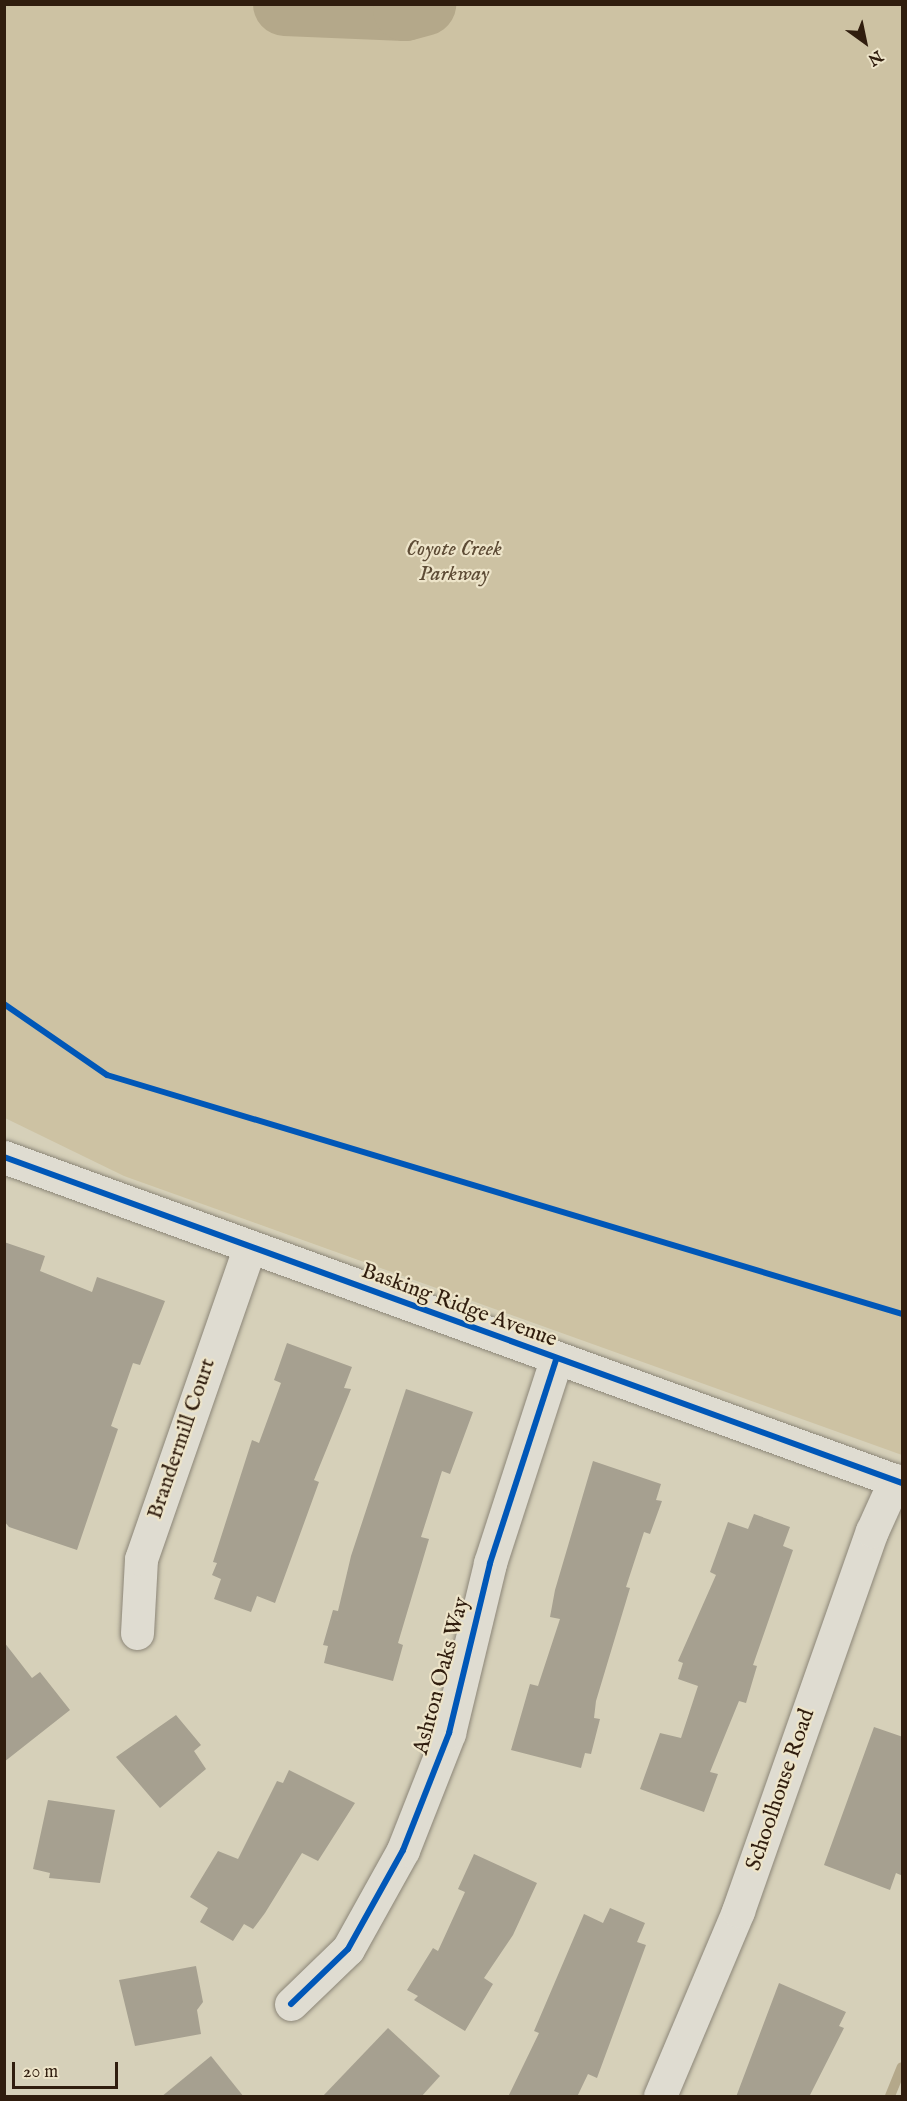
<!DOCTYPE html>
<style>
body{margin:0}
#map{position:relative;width:907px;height:2101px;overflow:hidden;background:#d6d0b9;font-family:"IM FELL English",serif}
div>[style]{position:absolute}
.green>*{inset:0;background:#cdc2a3}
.stream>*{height:10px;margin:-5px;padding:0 5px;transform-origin:5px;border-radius:5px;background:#b4a88a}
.river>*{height:64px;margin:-32px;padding:0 32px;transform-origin:32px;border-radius:32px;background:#b4a88a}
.building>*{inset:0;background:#a6a090}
.roads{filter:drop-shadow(0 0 2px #8c8678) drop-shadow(0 0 2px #8c8678)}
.minor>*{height:33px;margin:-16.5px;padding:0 16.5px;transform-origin:16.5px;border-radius:16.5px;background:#dfdcd1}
.cycleway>*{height:6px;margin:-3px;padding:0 3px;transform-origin:3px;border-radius:3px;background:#0057b8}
span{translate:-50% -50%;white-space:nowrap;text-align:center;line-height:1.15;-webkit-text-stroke:4.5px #ede4c9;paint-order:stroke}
.park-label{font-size:22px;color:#5d4b35;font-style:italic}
.street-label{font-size:22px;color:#301d0e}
.frame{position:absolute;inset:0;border:6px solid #301d0e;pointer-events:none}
.north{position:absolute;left:835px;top:12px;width:60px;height:60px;-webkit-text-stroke:4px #ede4c9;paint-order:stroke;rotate:147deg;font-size:16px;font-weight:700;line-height:24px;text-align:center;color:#301d0e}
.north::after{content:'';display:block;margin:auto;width:21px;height:27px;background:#301d0e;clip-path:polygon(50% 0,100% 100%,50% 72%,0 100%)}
.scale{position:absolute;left:12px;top:2062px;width:106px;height:27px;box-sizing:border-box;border:3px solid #301d0e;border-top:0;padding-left:8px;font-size:18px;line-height:21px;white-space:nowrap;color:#301d0e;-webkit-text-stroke:4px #ede4c9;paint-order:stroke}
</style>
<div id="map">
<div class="green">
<i style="clip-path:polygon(4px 5px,902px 5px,902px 1455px,124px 1176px,5px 1118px)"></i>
</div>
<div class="stream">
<i style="left:890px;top:2096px;width:31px;rotate:-68deg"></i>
</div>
<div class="river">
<i style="left:285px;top:4px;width:120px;rotate:2.4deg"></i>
<i style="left:405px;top:9px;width:20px;rotate:-15deg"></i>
</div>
<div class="building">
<i style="clip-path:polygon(4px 1242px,45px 1256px,40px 1271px,92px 1292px,97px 1277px,165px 1301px,140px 1365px,133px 1363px,111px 1426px,118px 1429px,77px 1550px,9px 1527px,4px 1521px)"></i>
<i style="clip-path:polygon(287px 1343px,352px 1367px,344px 1388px,351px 1389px,314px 1480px,319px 1482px,275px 1603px,257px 1596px,251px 1612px,214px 1599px,221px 1579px,212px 1575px,217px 1563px,213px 1562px,252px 1440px,259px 1443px,281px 1383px,274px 1380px)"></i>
<i style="clip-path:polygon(406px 1389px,473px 1412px,450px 1474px,442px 1471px,421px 1537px,429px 1539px,398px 1643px,403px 1645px,393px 1681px,324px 1663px,328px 1646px,323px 1645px,333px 1610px,338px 1611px,351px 1556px)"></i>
<i style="clip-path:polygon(593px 1461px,661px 1484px,656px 1500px,662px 1501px,650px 1534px,644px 1532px,626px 1587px,630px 1588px,596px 1701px,594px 1718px,600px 1719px,591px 1754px,585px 1753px,581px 1768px,511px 1750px,530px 1684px,538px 1686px,560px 1619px,550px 1617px,555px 1590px)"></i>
<i style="clip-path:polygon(754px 1514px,790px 1527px,783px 1546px,793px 1550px,753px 1665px,757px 1666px,746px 1703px,739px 1701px,710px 1772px,718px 1774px,704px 1812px,640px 1789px,660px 1733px,681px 1738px,698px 1686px,678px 1679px,683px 1663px,678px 1661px,716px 1575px,710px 1572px,728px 1522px,748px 1529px)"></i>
<i style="clip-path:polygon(4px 1642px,32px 1678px,40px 1672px,70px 1710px,4px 1762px)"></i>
<i style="clip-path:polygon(176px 1715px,201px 1745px,194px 1751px,206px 1769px,160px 1808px,116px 1757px)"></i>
<i style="clip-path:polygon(874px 1727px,903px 1737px,903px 1876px,896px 1873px,890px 1890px,824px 1865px)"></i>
<i style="clip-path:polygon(289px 1770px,355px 1803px,318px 1861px,302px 1853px,265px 1913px,253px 1929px,244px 1924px,233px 1941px,200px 1922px,208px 1908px,190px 1897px,218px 1851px,238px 1859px,277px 1781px,283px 1783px)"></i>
<i style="clip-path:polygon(48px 1800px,115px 1810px,100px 1883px,49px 1878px,50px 1873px,33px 1869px)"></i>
<i style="clip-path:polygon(474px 1854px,537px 1883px,513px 1935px,484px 1978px,493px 1984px,465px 2031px,414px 2000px,418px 1996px,407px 1990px,433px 1948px,438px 1951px,465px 1892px,458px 1889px)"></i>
<i style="clip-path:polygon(610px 1908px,645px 1923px,637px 1942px,646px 1945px,597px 2078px,588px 2074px,577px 2097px,508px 2097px,539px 2033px,534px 2031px,584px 1914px,603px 1923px)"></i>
<i style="clip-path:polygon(196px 1966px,203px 2002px,197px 2010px,201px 2034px,135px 2046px,119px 1980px)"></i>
<i style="clip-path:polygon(779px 1983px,846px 2012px,839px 2026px,844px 2028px,809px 2097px,736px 2097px)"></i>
<i style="clip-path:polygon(388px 2028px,440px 2076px,421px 2097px,322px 2097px)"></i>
<i style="clip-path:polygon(211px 2056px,244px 2097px,161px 2097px)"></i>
</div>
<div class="roads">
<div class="minor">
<i style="left:4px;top:1157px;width:955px;rotate:19.95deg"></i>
<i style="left:137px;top:1633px;width:74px;rotate:-86.9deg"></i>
<i style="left:141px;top:1559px;width:328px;rotate:-70.8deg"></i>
<i style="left:291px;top:2004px;width:79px;rotate:-44deg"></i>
<i style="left:348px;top:1949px;width:113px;rotate:-60.9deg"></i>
<i style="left:403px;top:1850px;width:126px;rotate:-68.5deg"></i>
<i style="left:449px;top:1733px;width:175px;rotate:-76.4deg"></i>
<i style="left:490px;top:1563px;width:213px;rotate:-72deg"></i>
<i style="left:660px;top:2096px;width:201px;rotate:-67.1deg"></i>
<i style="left:738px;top:1911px;width:403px;rotate:-70.6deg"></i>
<i style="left:872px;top:1531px;width:56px;rotate:-65.7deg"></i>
</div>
</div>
<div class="cycleway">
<i style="left:4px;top:1004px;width:125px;rotate:34.6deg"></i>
<i style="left:107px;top:1075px;width:830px;rotate:16.73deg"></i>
<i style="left:4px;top:1157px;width:955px;rotate:19.95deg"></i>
<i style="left:291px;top:2004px;width:79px;rotate:-44deg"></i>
<i style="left:348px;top:1949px;width:113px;rotate:-60.9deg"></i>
<i style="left:403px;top:1850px;width:126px;rotate:-68.5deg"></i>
<i style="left:449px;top:1733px;width:175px;rotate:-76.4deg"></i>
<i style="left:490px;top:1563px;width:213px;rotate:-72deg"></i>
</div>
<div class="park-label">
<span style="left:454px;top:562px">Coyote Creek<br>Parkway</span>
</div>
<div class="street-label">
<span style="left:459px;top:1306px;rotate:20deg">Basking Ridge Avenue</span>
<span style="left:182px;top:1439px;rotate:-71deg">Brandermill Court</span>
<span style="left:442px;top:1676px;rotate:-75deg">Ashton Oaks Way</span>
<span style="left:781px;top:1790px;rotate:-71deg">Schoolhouse Road</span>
</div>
<div class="frame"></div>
<div class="north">N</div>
<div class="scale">20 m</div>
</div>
